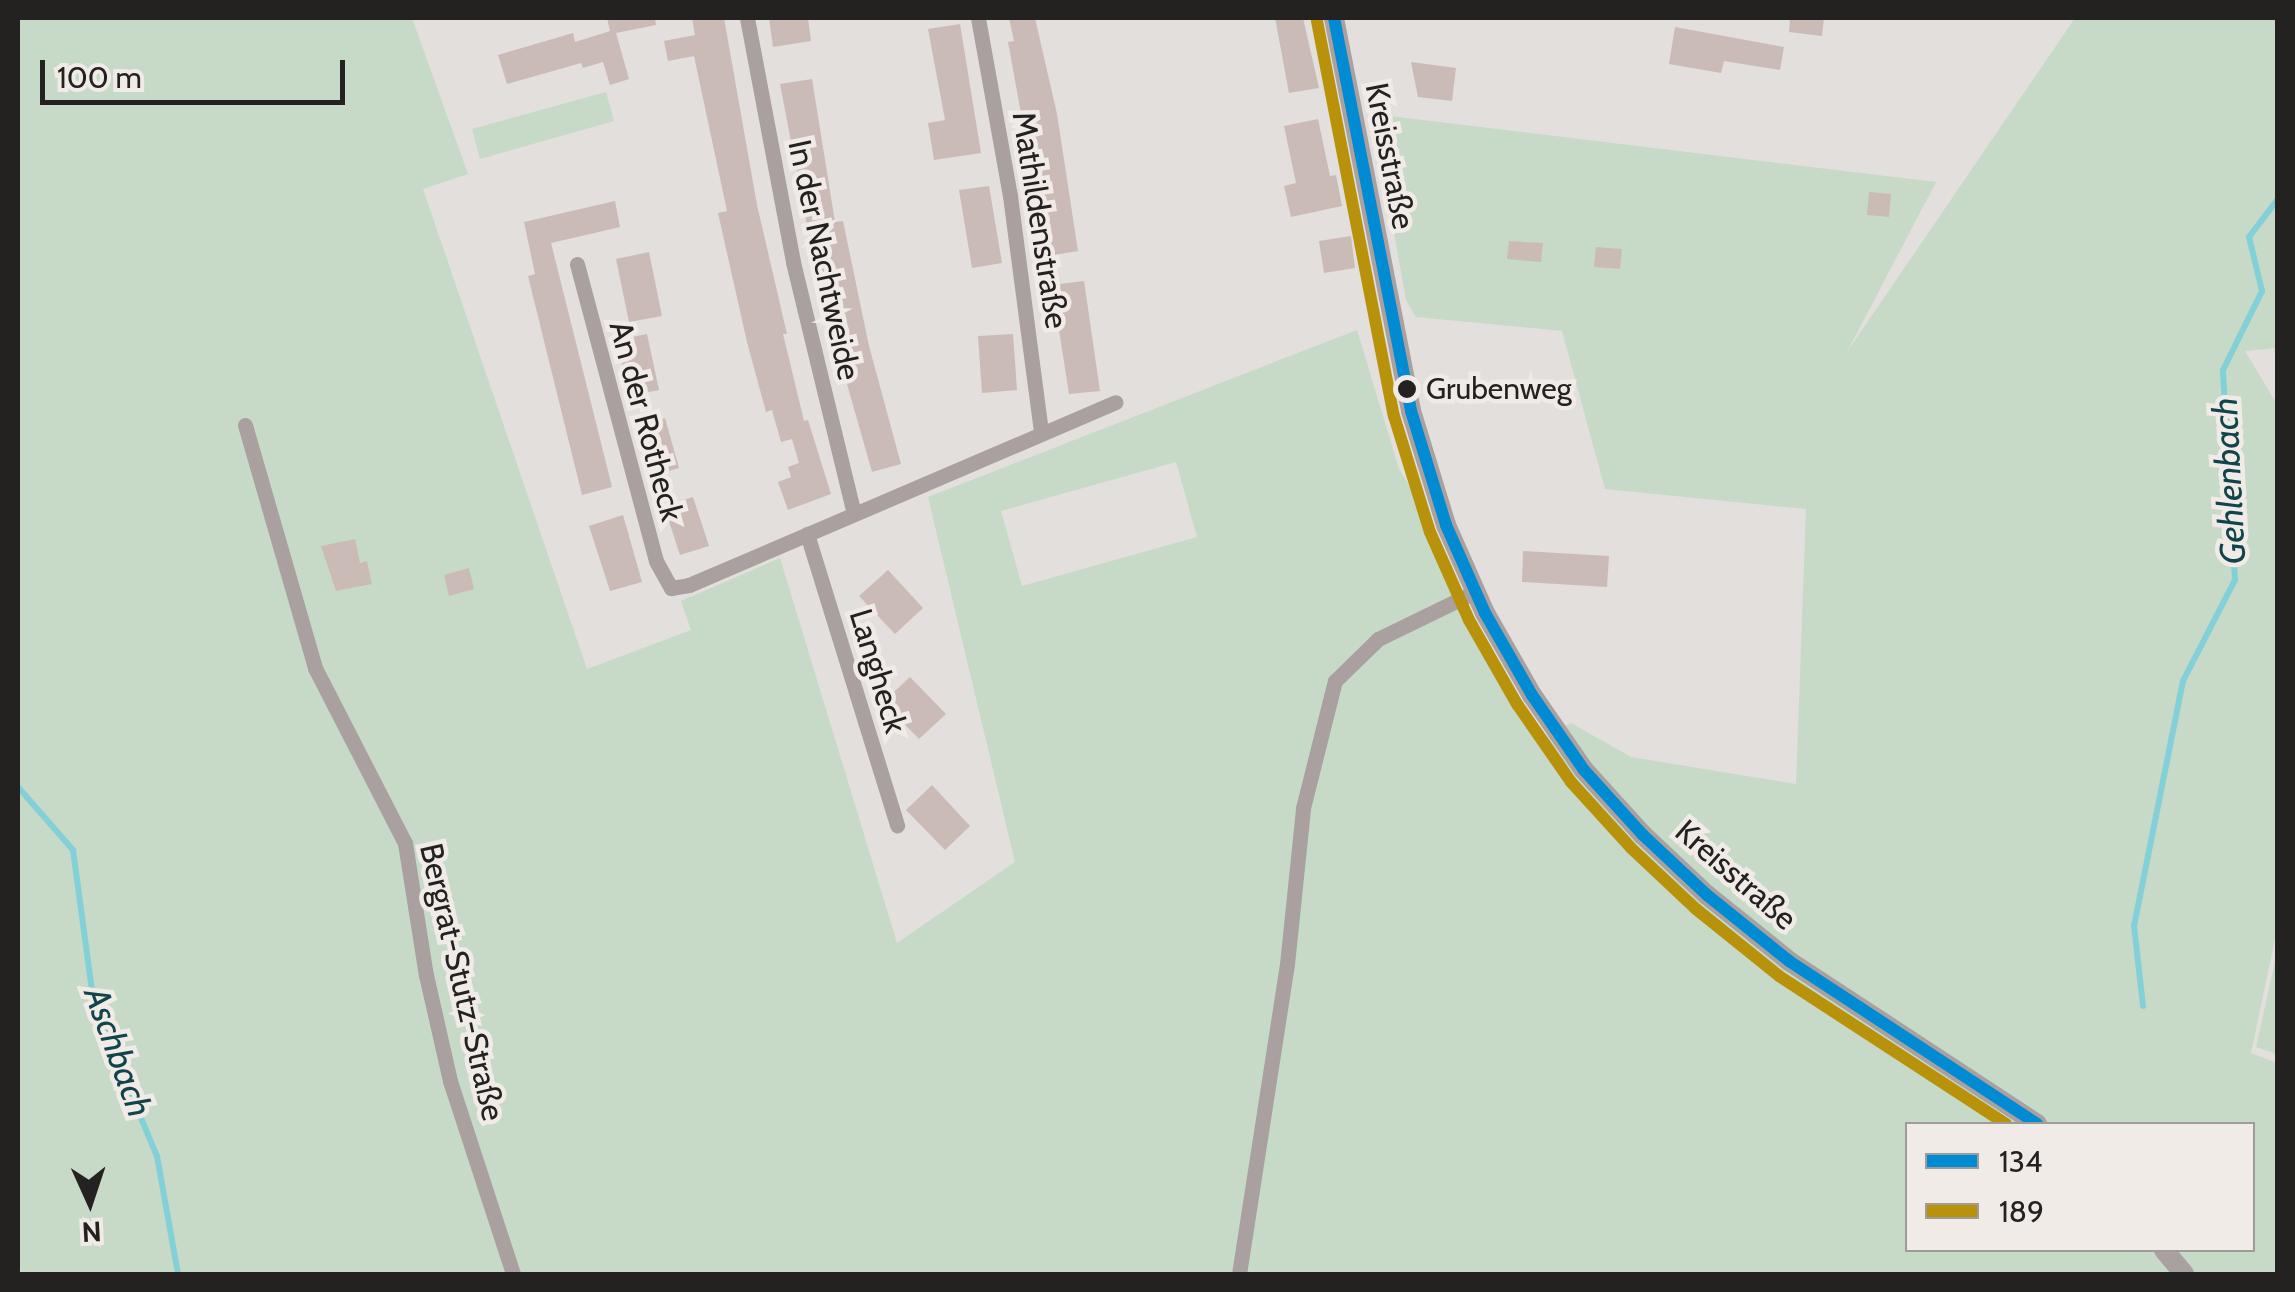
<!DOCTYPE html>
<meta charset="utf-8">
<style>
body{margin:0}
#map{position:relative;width:2295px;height:1292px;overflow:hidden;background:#e2dfdc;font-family:Cabin,sans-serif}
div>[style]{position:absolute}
.green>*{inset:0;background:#c6dac7}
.stream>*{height:6px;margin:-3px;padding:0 3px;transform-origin:3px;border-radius:3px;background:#84d0d9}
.building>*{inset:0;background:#cbbbb7}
.minor>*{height:15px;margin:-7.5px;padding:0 7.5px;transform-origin:7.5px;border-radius:7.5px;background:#aaa0a0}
.tertiary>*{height:20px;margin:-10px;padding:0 10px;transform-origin:10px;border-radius:10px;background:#aaa0a0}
.bus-1>*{height:12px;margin:-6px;padding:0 6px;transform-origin:6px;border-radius:6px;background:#008bd2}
.bus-2>*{height:12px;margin:-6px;padding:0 6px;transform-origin:6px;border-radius:6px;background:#b8920a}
.dots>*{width:28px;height:28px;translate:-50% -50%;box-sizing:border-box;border:5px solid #f1ebe7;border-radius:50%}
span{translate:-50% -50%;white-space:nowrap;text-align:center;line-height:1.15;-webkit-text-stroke:9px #f1ebe7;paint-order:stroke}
.bus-label{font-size:30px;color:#242221}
.left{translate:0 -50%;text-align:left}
.street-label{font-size:32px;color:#242221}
.water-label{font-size:35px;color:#12444b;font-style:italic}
.frame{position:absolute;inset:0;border:20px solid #242221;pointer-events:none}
.legend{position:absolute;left:1905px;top:1122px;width:350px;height:130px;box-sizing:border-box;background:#f1ebe7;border:2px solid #9f9b98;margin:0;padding:12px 18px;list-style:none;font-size:30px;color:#242221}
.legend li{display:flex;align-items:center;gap:20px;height:50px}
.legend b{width:50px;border:2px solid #9f9b98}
.north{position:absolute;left:40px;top:1152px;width:100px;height:100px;-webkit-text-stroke:8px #f1ebe7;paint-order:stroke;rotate:177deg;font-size:28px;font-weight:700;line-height:40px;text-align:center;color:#242221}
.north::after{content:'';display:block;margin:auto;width:35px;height:45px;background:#242221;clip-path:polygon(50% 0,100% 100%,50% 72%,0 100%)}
.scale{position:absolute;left:40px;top:60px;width:305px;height:45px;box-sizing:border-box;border:5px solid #242221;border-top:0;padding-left:12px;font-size:30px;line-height:35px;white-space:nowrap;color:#242221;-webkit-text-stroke:8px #f1ebe7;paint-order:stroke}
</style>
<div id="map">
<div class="green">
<i style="clip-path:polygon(evenodd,18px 18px,412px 18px,468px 174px,423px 189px,587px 669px,691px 630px,681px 601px,780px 558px,897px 943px,1015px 862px,928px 497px,1357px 330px,1399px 469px,1426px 513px,1475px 634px,1544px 736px,1571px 723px,1631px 757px,1796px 784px,1806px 509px,1605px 489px,1562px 331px,1416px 317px,1406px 300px,1373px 114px,1936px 182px,1847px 352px,2075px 18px,2277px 18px,2277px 348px,2245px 351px,2278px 406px,2277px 929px,2251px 1053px,2277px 1063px,2277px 1274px,22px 1274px,18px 1262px,18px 18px,1176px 462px,1197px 537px,1022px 586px,1001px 511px,1176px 462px,18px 18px,1908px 1124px,2252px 1124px,2252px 1250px,1908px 1250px,1908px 1124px)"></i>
<i style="clip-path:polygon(606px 92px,614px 121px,480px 159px,472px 129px)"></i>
<i style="clip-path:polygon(2277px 953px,2278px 954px,2277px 1054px,2256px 1047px)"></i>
</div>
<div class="stream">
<i style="left:18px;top:787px;width:84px;rotate:48.9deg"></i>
<i style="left:73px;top:850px;width:156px;rotate:82.3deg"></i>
<i style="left:94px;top:1005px;width:164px;rotate:67.4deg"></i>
<i style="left:157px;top:1156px;width:120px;rotate:79.9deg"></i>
<i style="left:2143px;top:1006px;width:81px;rotate:-96.4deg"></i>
<i style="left:2134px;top:926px;width:250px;rotate:-78.7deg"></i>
<i style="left:2183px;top:681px;width:114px;rotate:-62.8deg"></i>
<i style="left:2235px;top:580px;width:210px;rotate:-93.3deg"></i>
<i style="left:2223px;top:370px;width:88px;rotate:-63.7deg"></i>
<i style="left:2262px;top:291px;width:56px;rotate:-103.5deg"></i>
<i style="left:2249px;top:237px;width:48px;rotate:-52.7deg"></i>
</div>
<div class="building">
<i style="clip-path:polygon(607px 18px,655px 18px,656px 25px,616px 33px,629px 79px,610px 85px,603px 62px,583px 68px,581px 63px,507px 84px,498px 55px,573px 33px,575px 42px,610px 31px)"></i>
<i style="clip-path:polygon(692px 18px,724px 18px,757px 205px,787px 334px,783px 334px,804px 421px,808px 420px,831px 494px,788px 510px,778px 482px,791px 477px,788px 467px,799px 463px,792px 439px,781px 442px,772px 410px,766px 412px,747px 342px,718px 213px,727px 211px,694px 56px,668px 61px,664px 41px,695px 35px)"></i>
<i style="clip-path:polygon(769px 18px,808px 18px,811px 41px,773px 47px)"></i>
<i style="clip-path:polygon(1009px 18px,1035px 18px,1057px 114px,1078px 251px,1047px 256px,1008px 42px,1014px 41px)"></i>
<i style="clip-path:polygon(1275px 18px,1303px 18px,1319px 88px,1289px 93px)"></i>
<i style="clip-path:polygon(1790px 18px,1824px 18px,1822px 36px,1789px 32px)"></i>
<i style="clip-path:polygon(960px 24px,981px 153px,934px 160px,928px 123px,945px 120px,928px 29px)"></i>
<i style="clip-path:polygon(1675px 27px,1784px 47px,1780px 70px,1724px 61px,1721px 73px,1669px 64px)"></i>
<i style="clip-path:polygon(1411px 62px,1456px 68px,1452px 101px,1418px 97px)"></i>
<i style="clip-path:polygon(812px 79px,835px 222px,843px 221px,869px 346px,901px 464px,872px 472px,818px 282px,780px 84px)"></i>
<i style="clip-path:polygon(1318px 119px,1330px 176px,1336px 175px,1342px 206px,1291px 217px,1284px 186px,1296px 183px,1284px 126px)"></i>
<i style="clip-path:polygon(989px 186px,1002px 263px,972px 268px,959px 190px)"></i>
<i style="clip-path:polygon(1869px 192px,1891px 194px,1889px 217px,1867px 215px)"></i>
<i style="clip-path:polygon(615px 201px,620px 227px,551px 243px,612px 487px,582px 495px,528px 276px,535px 274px,524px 222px)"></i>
<i style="clip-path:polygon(1351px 236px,1355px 268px,1324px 273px,1319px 241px)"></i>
<i style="clip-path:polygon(1509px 241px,1543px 243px,1541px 262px,1507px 259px)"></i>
<i style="clip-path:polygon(1596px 247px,1622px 249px,1620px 269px,1594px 267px)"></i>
<i style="clip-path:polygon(649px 252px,662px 316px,629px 322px,616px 259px)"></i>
<i style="clip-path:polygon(1084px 281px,1100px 391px,1069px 394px,1052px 285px)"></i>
<i style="clip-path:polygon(647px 334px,659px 390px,629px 396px,617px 340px)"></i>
<i style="clip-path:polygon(1013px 334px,1017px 390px,982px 393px,978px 336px)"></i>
<i style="clip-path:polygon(665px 418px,679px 468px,652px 476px,639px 425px)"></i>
<i style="clip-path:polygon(693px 497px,709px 546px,680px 555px,664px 506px)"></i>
<i style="clip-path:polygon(623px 515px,642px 582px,610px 591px,589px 526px)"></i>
<i style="clip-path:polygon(355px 539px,360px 563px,367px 561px,372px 584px,336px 591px,321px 546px)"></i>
<i style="clip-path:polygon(1523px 551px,1609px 556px,1607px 587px,1522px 582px)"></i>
<i style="clip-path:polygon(469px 568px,474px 589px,449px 596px,444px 575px)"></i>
<i style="clip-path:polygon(888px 570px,923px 608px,895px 634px,859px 596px)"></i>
<i style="clip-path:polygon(910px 677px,946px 714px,919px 739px,883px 702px)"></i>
<i style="clip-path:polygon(932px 785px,970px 826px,945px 850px,906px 810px)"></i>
</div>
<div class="minor">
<i style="left:747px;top:18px;width:248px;rotate:79.3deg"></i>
<i style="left:793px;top:262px;width:259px;rotate:76.4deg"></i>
<i style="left:978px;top:18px;width:181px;rotate:79.8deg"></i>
<i style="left:1010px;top:196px;width:238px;rotate:82.5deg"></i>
<i style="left:577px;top:264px;width:307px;rotate:75.1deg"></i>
<i style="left:656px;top:561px;width:31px;rotate:61deg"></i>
<i style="left:671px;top:588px;width:18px;rotate:-9deg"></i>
<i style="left:689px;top:585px;width:464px;rotate:-23.2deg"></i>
<i style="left:245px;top:425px;width:253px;rotate:73.9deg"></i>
<i style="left:315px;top:668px;width:197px;rotate:62.8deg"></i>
<i style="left:405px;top:843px;width:134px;rotate:81deg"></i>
<i style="left:426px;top:975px;width:109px;rotate:77.2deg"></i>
<i style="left:450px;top:1081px;width:203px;rotate:71.9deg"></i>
<i style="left:807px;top:534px;width:305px;rotate:72.8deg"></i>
<i style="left:1239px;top:1274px;width:314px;rotate:-81.2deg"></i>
<i style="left:1287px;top:964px;width:157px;rotate:-84.1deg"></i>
<i style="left:1303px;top:808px;width:131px;rotate:-75.9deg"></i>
<i style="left:1335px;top:681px;width:60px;rotate:-44.3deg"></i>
<i style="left:1378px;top:639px;width:108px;rotate:-25.9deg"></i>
</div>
<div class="tertiary">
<i style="left:1334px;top:18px;width:400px;rotate:78.9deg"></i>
<i style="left:1411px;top:411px;width:119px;rotate:72.9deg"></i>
<i style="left:1446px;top:525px;width:96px;rotate:66.1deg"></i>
<i style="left:1485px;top:613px;width:95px;rotate:60.2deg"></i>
<i style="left:1532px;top:695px;width:91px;rotate:55.3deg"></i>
<i style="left:1584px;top:770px;width:88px;rotate:47.8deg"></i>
<i style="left:1643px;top:835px;width:88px;rotate:43.2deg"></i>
<i style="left:1707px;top:895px;width:105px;rotate:38.8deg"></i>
<i style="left:1789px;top:961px;width:297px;rotate:33.3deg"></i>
<i style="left:2164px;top:1250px;width:31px;rotate:50deg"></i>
</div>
<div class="bus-1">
<i style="left:1334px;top:18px;width:400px;rotate:78.9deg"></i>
<i style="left:1411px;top:411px;width:119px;rotate:72.9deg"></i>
<i style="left:1446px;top:525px;width:96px;rotate:66.1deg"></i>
<i style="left:1485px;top:613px;width:95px;rotate:60.2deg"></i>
<i style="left:1532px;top:695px;width:91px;rotate:55.3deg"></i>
<i style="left:1584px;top:770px;width:88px;rotate:47.8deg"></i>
<i style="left:1643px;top:835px;width:88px;rotate:43.2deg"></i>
<i style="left:1707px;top:895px;width:105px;rotate:38.8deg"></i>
<i style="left:1789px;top:961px;width:297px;rotate:33.3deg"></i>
</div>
<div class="bus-2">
<i style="left:1317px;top:21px;width:402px;rotate:79deg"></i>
<i style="left:1394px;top:416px;width:121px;rotate:72.8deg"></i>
<i style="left:1430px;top:532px;width:96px;rotate:66.1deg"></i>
<i style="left:1469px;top:620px;width:97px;rotate:60.3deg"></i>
<i style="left:1517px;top:704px;width:95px;rotate:55.3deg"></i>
<i style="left:1571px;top:782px;width:89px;rotate:47.7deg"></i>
<i style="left:1631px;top:848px;width:89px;rotate:43.2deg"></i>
<i style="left:1696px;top:909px;width:107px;rotate:38.9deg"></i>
<i style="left:1779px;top:976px;width:271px;rotate:33.1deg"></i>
</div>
<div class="dots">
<i style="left:1407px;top:389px;background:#242221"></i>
</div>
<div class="bus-label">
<span class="left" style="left:1426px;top:389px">Grubenweg</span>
</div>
<div class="street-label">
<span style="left:1390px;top:156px;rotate:79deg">Kreisstraße</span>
<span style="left:1040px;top:220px;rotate:81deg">Mathildenstraße</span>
<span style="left:824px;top:260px;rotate:78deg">In der Nachtweide</span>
<span style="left:646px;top:421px;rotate:75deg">An der Rotheck</span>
<span style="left:878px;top:671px;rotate:73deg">Langheck</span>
<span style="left:1736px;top:875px;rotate:41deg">Kreisstraße</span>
<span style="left:462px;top:982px;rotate:77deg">Bergrat-Stutz-Straße</span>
</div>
<div class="water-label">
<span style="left:2229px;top:481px;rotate:-93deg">Gehlenbach</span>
<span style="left:118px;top:1052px;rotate:70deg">Aschbach</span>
</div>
<div class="frame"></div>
<ul class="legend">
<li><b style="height:12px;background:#008bd2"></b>134</li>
<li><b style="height:12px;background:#b8920a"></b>189</li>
</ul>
<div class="north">N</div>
<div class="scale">100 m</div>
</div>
